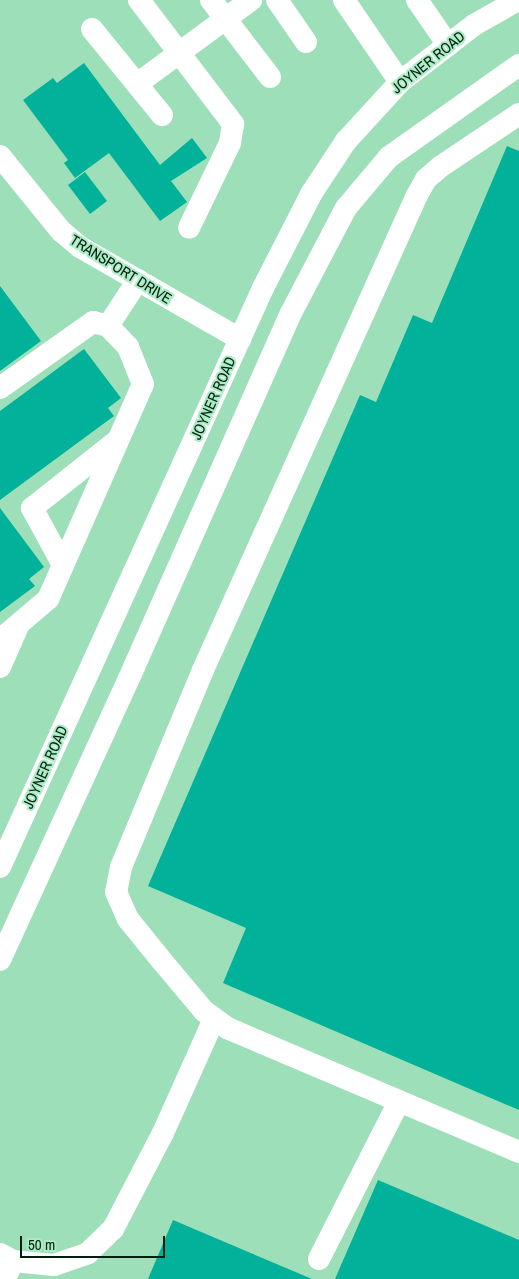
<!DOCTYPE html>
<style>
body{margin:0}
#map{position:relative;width:519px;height:1279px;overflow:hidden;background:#9ddfb8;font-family:"Archivo Narrow",sans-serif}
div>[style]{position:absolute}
.building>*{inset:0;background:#01b199}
.minor>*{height:22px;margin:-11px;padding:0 11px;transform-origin:11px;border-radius:11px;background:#fff}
span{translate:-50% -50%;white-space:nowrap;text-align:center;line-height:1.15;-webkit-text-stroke:4px #aaecc5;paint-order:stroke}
.street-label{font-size:15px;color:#031d0f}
.scale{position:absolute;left:20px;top:1236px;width:145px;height:22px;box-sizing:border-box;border:2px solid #031d0f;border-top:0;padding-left:6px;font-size:15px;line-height:18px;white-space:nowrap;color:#031d0f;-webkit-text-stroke:4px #aaecc5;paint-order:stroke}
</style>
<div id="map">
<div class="building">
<i style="clip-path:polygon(84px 63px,160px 165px,192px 138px,207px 158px,171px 181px,187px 202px,160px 221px,109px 153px,75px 178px,64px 163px,68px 160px,23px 100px,53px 78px,57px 83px)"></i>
<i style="clip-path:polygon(507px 146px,519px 151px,519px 1110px,223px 983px,246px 928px,148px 886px,360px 395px,376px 402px,413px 315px,432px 323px)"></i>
<i style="clip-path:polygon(85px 172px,107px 201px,90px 214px,68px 185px)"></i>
<i style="clip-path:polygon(0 286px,41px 341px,0 371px)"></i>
<i style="clip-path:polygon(84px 349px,121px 398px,108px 408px,114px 416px,0 500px,0 411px)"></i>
<i style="clip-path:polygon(0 508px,44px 567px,29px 579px,35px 586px,0 612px)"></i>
<i style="clip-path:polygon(378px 1180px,519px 1240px,519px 1279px,335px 1279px)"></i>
<i style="clip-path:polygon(173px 1220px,312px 1279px,148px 1279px)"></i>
</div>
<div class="minor">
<i style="left:139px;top:0;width:156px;rotate:52.8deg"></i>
<i style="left:233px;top:124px;width:19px;rotate:99deg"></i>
<i style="left:230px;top:143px;width:94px;rotate:115.8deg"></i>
<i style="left:211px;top:0;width:97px;rotate:52.5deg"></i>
<i style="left:277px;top:0;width:51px;rotate:55.4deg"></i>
<i style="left:344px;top:0;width:99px;rotate:55.7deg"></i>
<i style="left:417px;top:0;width:55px;rotate:55.4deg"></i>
<i style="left:92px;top:29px;width:111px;rotate:50.9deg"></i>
<i style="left:137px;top:84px;width:142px;rotate:-36.4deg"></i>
<i style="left:519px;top:114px;width:95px;rotate:146.1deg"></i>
<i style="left:440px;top:167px;width:18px;rotate:139deg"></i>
<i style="left:426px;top:179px;width:18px;rotate:119deg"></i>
<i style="left:417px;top:195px;width:521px;rotate:114.25deg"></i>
<i style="left:203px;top:670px;width:213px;rotate:112.6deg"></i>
<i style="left:121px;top:867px;width:25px;rotate:101deg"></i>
<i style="left:116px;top:892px;width:30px;rotate:66deg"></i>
<i style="left:128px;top:919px;width:54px;rotate:51deg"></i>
<i style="left:162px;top:961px;width:65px;rotate:50deg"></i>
<i style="left:204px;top:1011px;width:29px;rotate:36deg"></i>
<i style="left:227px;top:1028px;width:317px;rotate:23deg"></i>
<i style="left:0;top:156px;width:97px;rotate:50.9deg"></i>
<i style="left:61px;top:231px;width:25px;rotate:40deg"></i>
<i style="left:80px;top:247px;width:185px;rotate:29.9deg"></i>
<i style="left:108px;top:326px;width:55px;rotate:-56.9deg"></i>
<i style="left:0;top:388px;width:114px;rotate:-35.4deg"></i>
<i style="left:93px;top:322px;width:16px;rotate:15deg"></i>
<i style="left:108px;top:326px;width:29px;rotate:46deg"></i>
<i style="left:128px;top:347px;width:40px;rotate:68deg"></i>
<i style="left:143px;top:384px;width:235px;rotate:113.8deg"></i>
<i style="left:48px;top:599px;width:63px;rotate:139.5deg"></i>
<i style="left:63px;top:565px;width:65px;rotate:-118.5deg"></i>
<i style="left:32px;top:508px;width:105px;rotate:-38.4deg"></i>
<i style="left:0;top:667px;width:45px;rotate:-66.3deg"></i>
<i style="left:0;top:867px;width:636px;rotate:-65.57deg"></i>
<i style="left:263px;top:288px;width:106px;rotate:-62.9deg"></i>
<i style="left:311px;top:194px;width:64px;rotate:-56.6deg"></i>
<i style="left:346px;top:141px;width:80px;rotate:-47.5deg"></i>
<i style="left:400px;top:82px;width:93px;rotate:-37.6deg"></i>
<i style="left:474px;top:25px;width:51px;rotate:-29.6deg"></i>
<i style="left:0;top:960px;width:322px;rotate:-65.4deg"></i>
<i style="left:134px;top:667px;width:387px;rotate:-66.1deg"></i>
<i style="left:291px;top:313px;width:119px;rotate:-62.4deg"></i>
<i style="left:346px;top:208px;width:67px;rotate:-49.9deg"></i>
<i style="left:389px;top:157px;width:159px;rotate:-35.3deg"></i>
<i style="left:0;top:1254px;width:15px;rotate:28deg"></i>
<i style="left:13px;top:1261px;width:41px;rotate:5.6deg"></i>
<i style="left:54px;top:1265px;width:36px;rotate:-19deg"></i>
<i style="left:88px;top:1253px;width:35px;rotate:-44deg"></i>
<i style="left:113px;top:1229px;width:108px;rotate:-62.5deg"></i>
<i style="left:163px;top:1133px;width:125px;rotate:-65.9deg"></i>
<i style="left:319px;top:1259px;width:177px;rotate:-63.1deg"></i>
<i style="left:5px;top:1279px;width:20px;rotate:-66deg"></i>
</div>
<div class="street-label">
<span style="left:428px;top:62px;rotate:-39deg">JOYNER ROAD</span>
<span style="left:121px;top:269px;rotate:32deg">TRANSPORT DRIVE</span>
<span style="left:213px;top:398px;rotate:-66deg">JOYNER ROAD</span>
<span style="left:45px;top:767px;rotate:-66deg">JOYNER ROAD</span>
</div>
<div class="scale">50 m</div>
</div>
